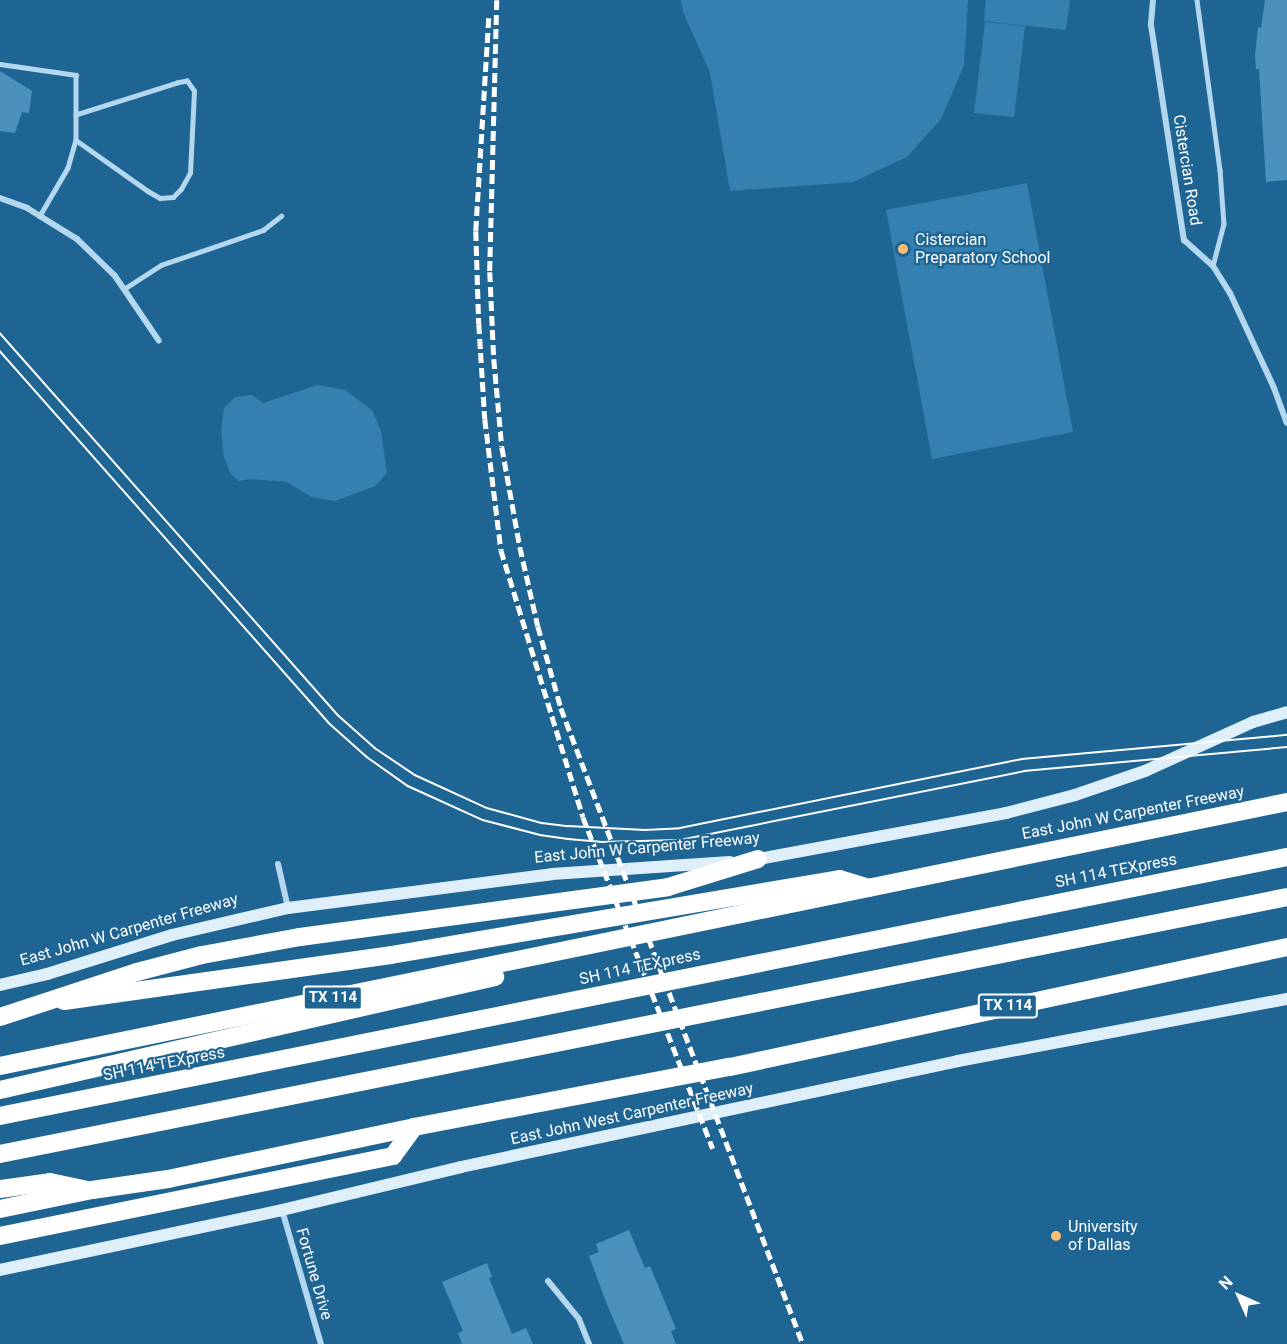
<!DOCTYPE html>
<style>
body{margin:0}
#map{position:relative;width:1287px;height:1344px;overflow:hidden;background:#1f6594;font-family:Roboto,sans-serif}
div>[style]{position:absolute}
.green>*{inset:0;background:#3380b1}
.building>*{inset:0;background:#4c90bc}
.lane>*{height:4.5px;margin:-2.25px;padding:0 2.25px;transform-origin:2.25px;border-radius:2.25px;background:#b2d7ee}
.street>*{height:6px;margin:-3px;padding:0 3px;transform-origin:3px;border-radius:3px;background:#b2d7ee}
.secondary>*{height:12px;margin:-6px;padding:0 6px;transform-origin:6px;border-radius:6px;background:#deeffa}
.highway>*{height:18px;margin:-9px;padding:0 9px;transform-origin:9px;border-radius:9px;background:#fff}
.tram>*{height:1.5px;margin:-0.75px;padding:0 0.75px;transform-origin:0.75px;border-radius:0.75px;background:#fff}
.rail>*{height:4.5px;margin-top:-2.25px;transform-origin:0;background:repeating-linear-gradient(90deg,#fff 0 10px,transparent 0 14.5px)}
.highway-bridge>*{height:18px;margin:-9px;padding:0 9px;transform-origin:9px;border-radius:9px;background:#fff}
.dots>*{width:16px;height:16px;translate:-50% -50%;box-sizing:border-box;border:3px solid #1f6594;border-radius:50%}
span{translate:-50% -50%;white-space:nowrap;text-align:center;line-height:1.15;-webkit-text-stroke:4.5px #1f6594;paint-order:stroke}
.shield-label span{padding:2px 4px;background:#1f6594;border:2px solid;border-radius:4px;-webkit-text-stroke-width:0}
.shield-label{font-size:15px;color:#fff;font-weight:700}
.street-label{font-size:16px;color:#fff}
.poi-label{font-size:16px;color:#fff}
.left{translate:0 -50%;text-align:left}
.north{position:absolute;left:1209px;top:1266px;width:60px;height:60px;-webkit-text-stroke:4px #1f6594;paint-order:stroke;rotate:315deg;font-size:16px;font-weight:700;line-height:24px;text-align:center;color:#fff}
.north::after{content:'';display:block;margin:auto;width:21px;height:27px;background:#fff;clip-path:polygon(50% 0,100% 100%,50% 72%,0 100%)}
</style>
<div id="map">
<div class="green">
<i style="clip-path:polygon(681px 0,968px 0,964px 65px,941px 119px,907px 157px,853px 182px,730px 191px,710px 73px,683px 12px)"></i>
<i style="clip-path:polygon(986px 0,1070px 0,1066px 30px,984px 21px)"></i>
<i style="clip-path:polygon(985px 22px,1025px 26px,1014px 117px,974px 113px)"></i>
<i style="clip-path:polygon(1027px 183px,1073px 432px,932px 459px,886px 210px)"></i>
<i style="clip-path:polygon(318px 385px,345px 390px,372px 410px,381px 431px,387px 473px,375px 486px,335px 501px,311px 497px,287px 482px,251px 479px,238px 481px,230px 473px,224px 457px,221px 431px,224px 408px,235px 397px,252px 395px,263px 403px)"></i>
</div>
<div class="building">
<i style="clip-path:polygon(1265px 0,1287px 0,1287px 180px,1266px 182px,1259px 69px,1256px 69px,1255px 55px,1258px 27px,1261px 28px)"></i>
<i style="clip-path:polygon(0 71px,32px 91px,29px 113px,22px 112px,15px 133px,0 131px)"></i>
<i style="clip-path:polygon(629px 1230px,645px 1268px,650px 1266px,676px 1329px,671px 1331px,676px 1344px,624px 1344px,606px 1302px,589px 1256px,599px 1252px,596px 1244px)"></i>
<i style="clip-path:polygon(487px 1263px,492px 1277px,489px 1278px,512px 1334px,526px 1328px,533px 1344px,462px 1344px,458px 1333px,463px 1331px,442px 1282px)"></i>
</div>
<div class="lane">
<i style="left:1197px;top:0;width:172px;rotate:82.3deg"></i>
<i style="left:1220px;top:170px;width:54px;rotate:85.8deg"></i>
<i style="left:1224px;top:224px;width:43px;rotate:104.7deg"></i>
<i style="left:0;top:64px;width:77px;rotate:8.2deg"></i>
<i style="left:76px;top:75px;width:65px;rotate:90deg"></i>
<i style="left:76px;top:140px;width:29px;rotate:106deg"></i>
<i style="left:68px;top:168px;width:56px;rotate:120.3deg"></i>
<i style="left:76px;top:140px;width:88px;rotate:35.3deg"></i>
<i style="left:148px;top:191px;width:14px;rotate:30deg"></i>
<i style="left:160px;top:198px;width:13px;rotate:-4deg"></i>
<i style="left:173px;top:197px;width:11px;rotate:-45deg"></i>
<i style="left:181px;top:189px;width:18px;rotate:-61deg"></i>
<i style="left:190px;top:173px;width:82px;rotate:-87.2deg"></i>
<i style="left:194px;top:91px;width:12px;rotate:-125deg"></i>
<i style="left:187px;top:81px;width:10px;rotate:169deg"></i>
<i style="left:177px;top:83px;width:106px;rotate:162.4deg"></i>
<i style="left:124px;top:289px;width:44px;rotate:-33deg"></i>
<i style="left:161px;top:265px;width:108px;rotate:-18.9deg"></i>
<i style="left:263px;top:230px;width:23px;rotate:-38deg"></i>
</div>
<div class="street">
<i style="left:1153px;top:0;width:25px;rotate:95deg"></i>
<i style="left:1151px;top:25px;width:218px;rotate:81.3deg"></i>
<i style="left:1184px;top:240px;width:39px;rotate:42deg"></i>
<i style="left:1213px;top:266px;width:32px;rotate:58deg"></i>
<i style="left:1230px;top:293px;width:105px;rotate:65.1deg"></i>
<i style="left:1274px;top:388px;width:37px;rotate:70deg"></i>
<i style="left:0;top:198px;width:29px;rotate:20deg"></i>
<i style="left:27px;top:208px;width:59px;rotate:31.8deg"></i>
<i style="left:77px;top:239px;width:53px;rotate:44.2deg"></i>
<i style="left:115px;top:276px;width:78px;rotate:55.9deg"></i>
<i style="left:278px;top:864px;width:45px;rotate:77.2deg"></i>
<i style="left:282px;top:1210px;width:140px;rotate:73.8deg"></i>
<i style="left:548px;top:1281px;width:49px;rotate:50.8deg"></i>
<i style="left:579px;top:1319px;width:27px;rotate:68deg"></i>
</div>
<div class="secondary">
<i style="left:753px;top:860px;width:257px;rotate:-10.5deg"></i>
<i style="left:1006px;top:813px;width:71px;rotate:-14.6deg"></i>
<i style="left:1075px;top:795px;width:74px;rotate:-18.9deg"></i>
<i style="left:1145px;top:771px;width:119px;rotate:-24.4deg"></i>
<i style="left:1253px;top:722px;width:35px;rotate:-16deg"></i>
<i style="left:0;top:985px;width:48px;rotate:-13.2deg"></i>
<i style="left:47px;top:974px;width:131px;rotate:-17.3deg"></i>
<i style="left:172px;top:935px;width:119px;rotate:-13.1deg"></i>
<i style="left:288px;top:908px;width:266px;rotate:-7.3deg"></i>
<i style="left:552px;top:874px;width:178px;rotate:-3.9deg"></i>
<i style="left:0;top:1270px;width:288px;rotate:-12deg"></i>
<i style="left:282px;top:1210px;width:184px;rotate:-13.5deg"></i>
<i style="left:461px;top:1167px;width:508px;rotate:-12.04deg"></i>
<i style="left:958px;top:1061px;width:335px;rotate:-10.7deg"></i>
</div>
<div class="highway">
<i style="left:202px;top:955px;width:100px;rotate:-10.4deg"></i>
<i style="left:300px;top:937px;width:371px;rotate:-7.7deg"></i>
<i style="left:668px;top:887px;width:94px;rotate:-17.3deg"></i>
<i style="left:64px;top:1001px;width:330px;rotate:-8deg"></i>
<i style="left:391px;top:955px;width:455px;rotate:-9.6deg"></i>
<i style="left:840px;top:879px;width:30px;rotate:17deg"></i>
<i style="left:0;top:1066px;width:1314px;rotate:-11.59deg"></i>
<i style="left:0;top:1090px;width:508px;rotate:-12.86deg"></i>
<i style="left:0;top:1116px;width:1313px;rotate:-11.38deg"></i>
<i style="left:0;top:1154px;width:1312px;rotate:-11.29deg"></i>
<i style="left:0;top:1189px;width:50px;rotate:-8deg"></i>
<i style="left:50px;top:1182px;width:35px;rotate:12deg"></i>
<i style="left:0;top:1209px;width:94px;rotate:-11.7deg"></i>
<i style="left:92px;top:1190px;width:77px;rotate:-8.2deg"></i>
<i style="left:168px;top:1179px;width:251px;rotate:-11.9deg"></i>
<i style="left:414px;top:1127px;width:322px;rotate:-10.8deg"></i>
<i style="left:730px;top:1067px;width:570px;rotate:-12.16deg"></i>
<i style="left:0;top:1236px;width:401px;rotate:-11.5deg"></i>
<i style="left:393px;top:1156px;width:36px;rotate:-54deg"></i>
</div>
<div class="tram">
<i style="left:0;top:333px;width:510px;rotate:48.5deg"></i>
<i style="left:338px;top:715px;width:50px;rotate:41.7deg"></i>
<i style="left:375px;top:748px;width:48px;rotate:34deg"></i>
<i style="left:415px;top:775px;width:79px;rotate:24.6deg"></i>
<i style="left:487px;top:808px;width:57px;rotate:15.3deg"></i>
<i style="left:542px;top:823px;width:26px;rotate:7deg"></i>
<i style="left:568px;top:826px;width:77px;rotate:3deg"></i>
<i style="left:645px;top:830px;width:35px;rotate:-3deg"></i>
<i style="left:680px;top:828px;width:349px;rotate:-11.4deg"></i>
<i style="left:1022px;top:759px;width:266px;rotate:-5.2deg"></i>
<i style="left:0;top:351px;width:497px;rotate:48.5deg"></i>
<i style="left:329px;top:723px;width:51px;rotate:41.8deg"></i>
<i style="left:367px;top:757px;width:50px;rotate:35.3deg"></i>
<i style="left:408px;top:786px;width:82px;rotate:24.4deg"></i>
<i style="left:483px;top:820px;width:59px;rotate:14.7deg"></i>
<i style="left:540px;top:835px;width:28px;rotate:8deg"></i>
<i style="left:568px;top:839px;width:32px;rotate:5deg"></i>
<i style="left:600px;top:842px;width:80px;rotate:-1.4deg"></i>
<i style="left:680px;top:840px;width:351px;rotate:-11.3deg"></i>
<i style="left:1024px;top:771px;width:264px;rotate:-5.2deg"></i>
</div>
<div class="rail">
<i style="left:497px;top:0;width:272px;rotate:91.5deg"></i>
<i style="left:490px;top:272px;width:87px;rotate:87.4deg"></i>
<i style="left:494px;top:359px;width:88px;rotate:84.8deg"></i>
<i style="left:502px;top:447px;width:102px;rotate:79.8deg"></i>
<i style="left:520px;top:547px;width:81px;rotate:77.2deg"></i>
<i style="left:538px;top:626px;width:85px;rotate:74.3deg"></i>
<i style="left:561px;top:708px;width:680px;rotate:69.17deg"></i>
<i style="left:489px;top:18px;width:213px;rotate:93.5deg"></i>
<i style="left:476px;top:231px;width:93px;rotate:88.2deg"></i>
<i style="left:479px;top:324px;width:95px;rotate:86.4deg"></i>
<i style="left:485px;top:419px;width:132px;rotate:83deg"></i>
<i style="left:501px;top:550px;width:279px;rotate:72.9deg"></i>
<i style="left:583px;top:817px;width:356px;rotate:68.6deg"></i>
</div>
<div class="highway-bridge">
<i style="left:0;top:1017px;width:144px;rotate:-18.2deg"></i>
<i style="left:137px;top:972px;width:67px;rotate:-14.7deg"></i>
</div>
<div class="dots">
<i style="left:903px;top:249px;background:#fcbe72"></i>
<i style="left:1056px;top:1236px;background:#fcbe72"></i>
</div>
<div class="shield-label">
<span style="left:333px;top:998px">TX 114</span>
<span style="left:1008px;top:1006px">TX 114</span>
</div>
<div class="street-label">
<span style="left:1187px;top:170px;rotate:81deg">Cistercian Road</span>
<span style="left:1133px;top:813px;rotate:-11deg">East John W Carpenter Freeway</span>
<span style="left:647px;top:848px;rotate:-5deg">East John W Carpenter Freeway</span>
<span style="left:1116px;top:871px;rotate:-11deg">SH 114 TEXpress</span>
<span style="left:129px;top:930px;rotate:-16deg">East John W Carpenter Freeway</span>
<span style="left:640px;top:967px;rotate:-12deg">SH 114 TEXpress</span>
<span style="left:164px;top:1064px;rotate:-11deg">SH 114 TEXpress</span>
<span style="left:632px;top:1114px;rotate:-12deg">East John West Carpenter Freeway</span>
<span style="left:314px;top:1274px;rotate:74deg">Fortune Drive</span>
</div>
<div class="poi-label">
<span class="left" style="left:915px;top:249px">Cistercian<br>Preparatory School</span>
<span class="left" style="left:1068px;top:1236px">University<br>of Dallas</span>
</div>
<div class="north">N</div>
</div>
